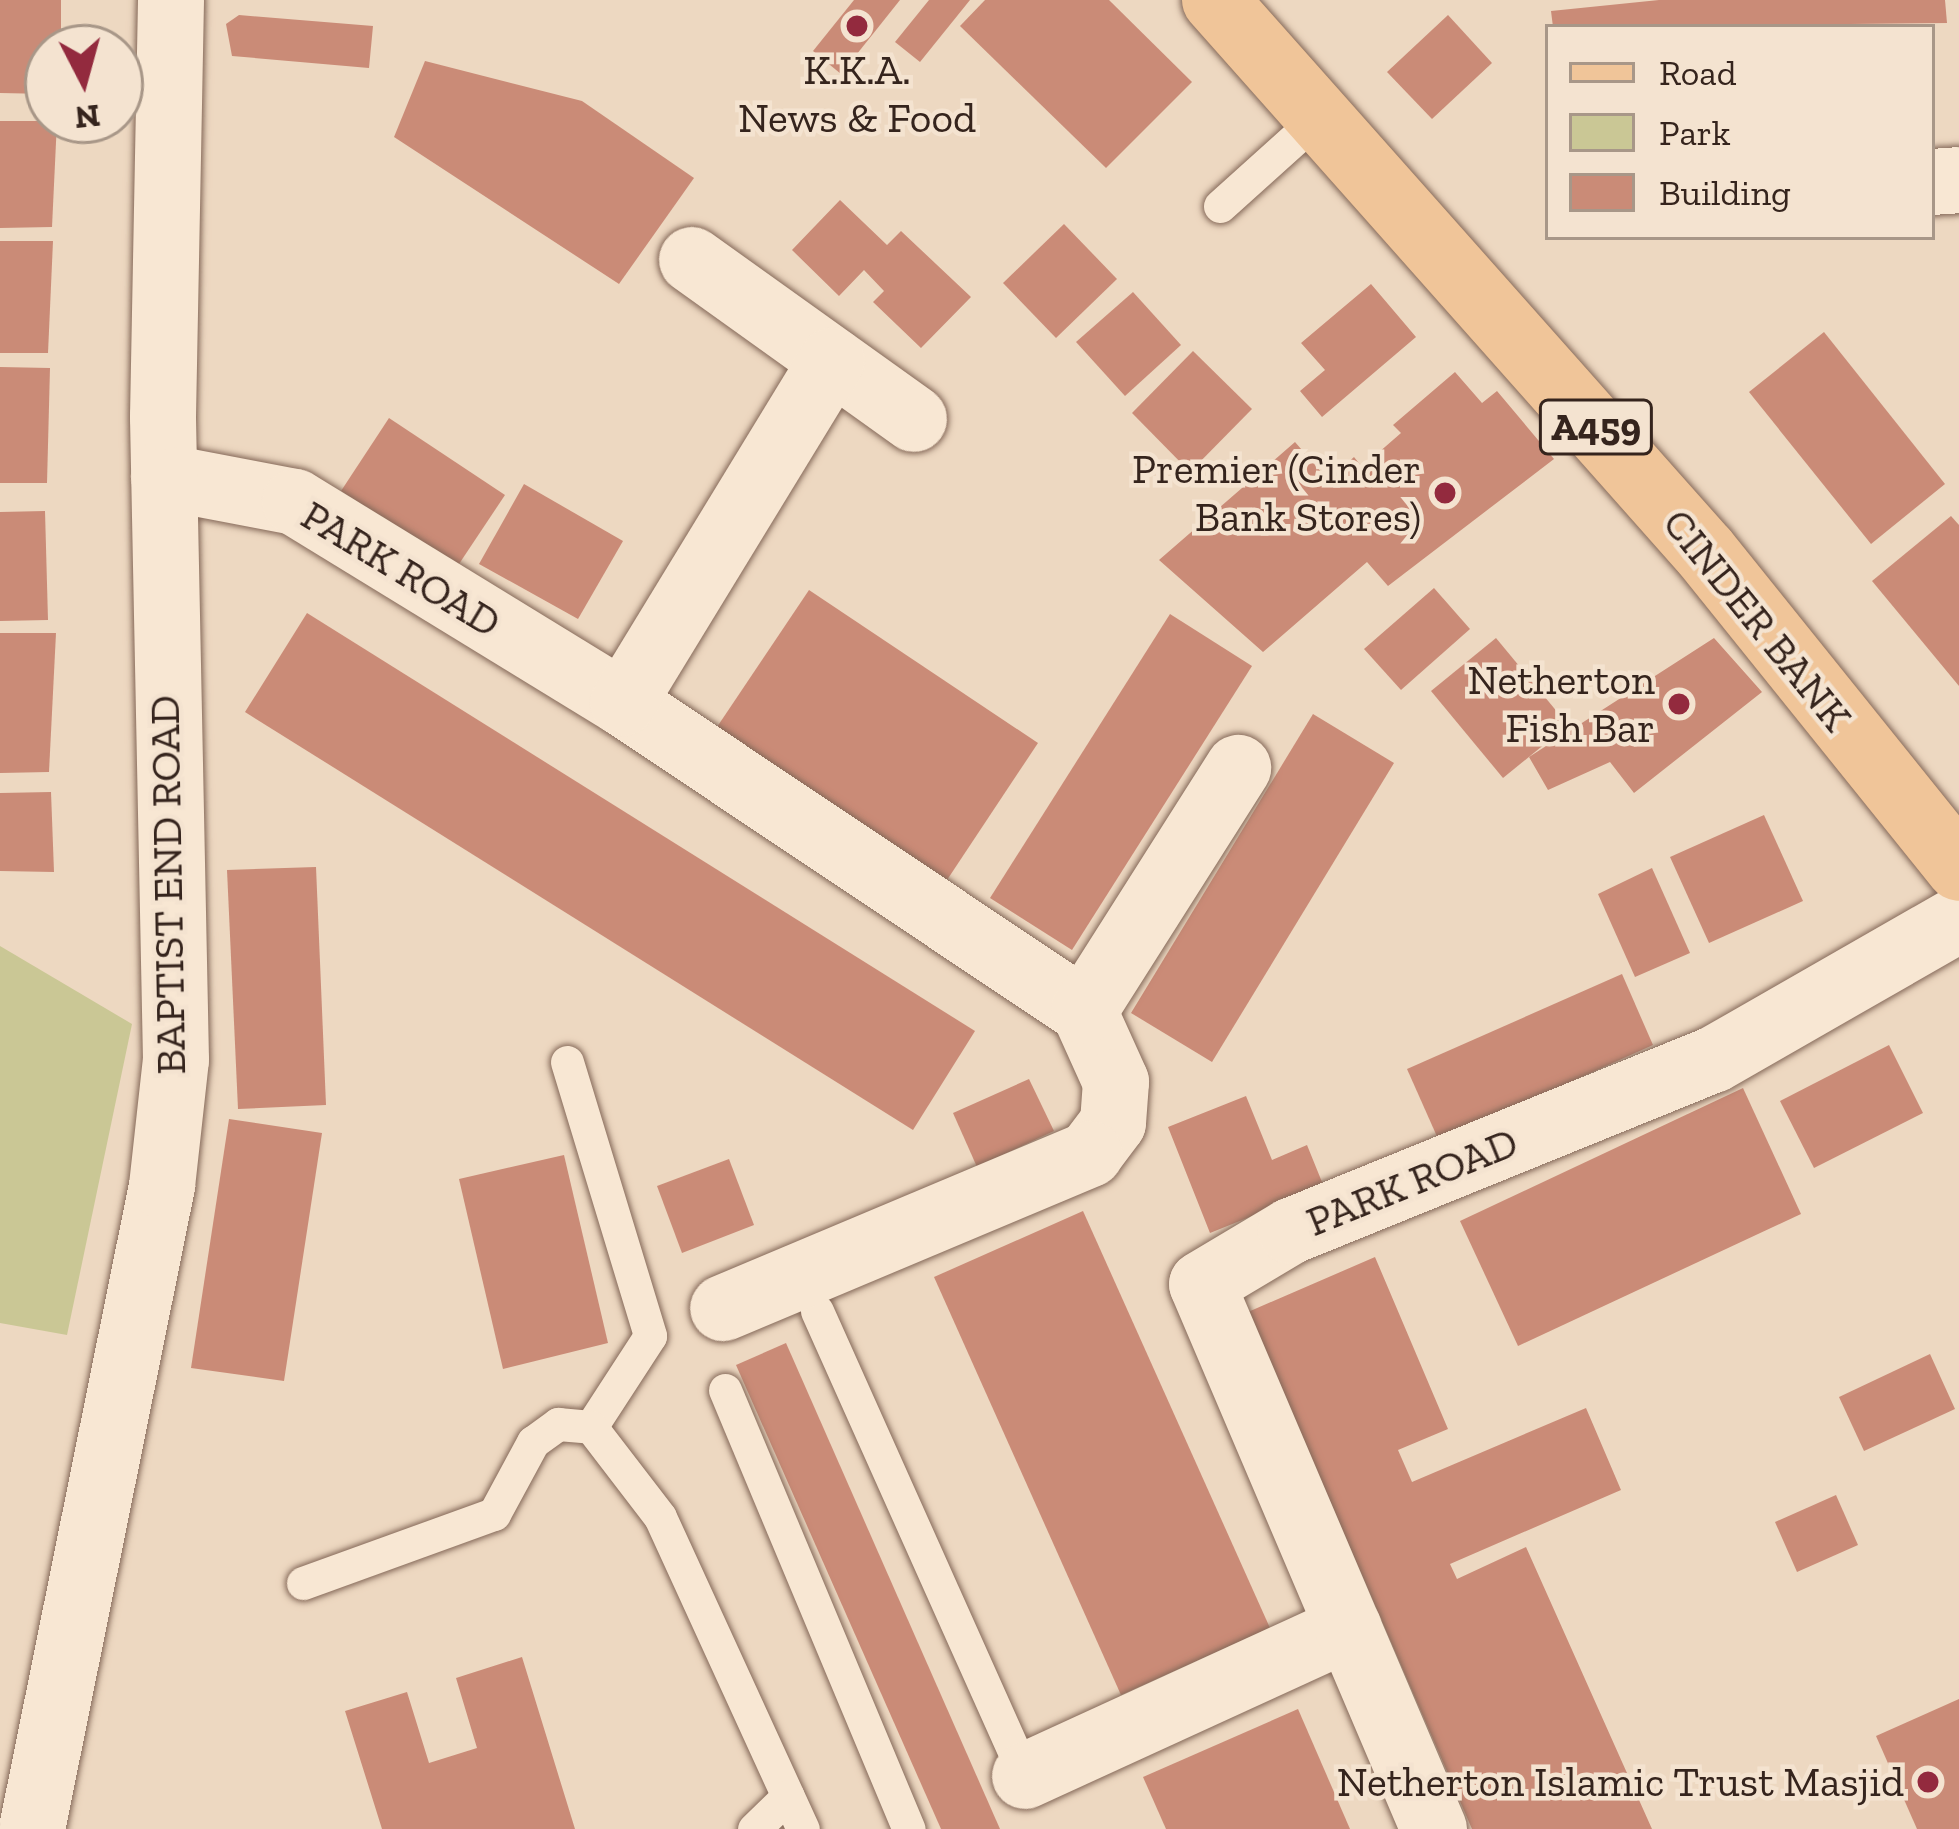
<!DOCTYPE html>
<style>
body{margin:0}
#map{position:relative;width:1959px;height:1829px;overflow:hidden;background:#edd8c1;font-family:"Zilla Slab",serif}
div>[style]{position:absolute}
.green>*{inset:0;background:#cac795}
.building>*{inset:0;background:#ca8b77}
.roads{filter:drop-shadow(0 0 3px #856959) drop-shadow(0 0 3px #856959)}
.service>*{height:33px;margin:-16.5px;padding:0 16.5px;transform-origin:16.5px;border-radius:16.5px;background:#f8e7d3}
.minor>*{height:66px;margin:-33px;padding:0 33px;transform-origin:33px;border-radius:33px;background:#f8e7d3}
.tertiary>*{height:66px;margin:-33px;padding:0 33px;transform-origin:33px;border-radius:33px;background:#f8e7d3}
.primary>*{height:66px;margin:-33px;padding:0 33px;transform-origin:33px;border-radius:33px;background:#f0c599}
.dots>*{width:33px;height:33px;translate:-50% -50%;box-sizing:border-box;border:6px solid #f4e3d0;border-radius:50%}
span{translate:-50% -50%;white-space:nowrap;text-align:center;line-height:1.15;-webkit-text-stroke:9px #f4e3d0;paint-order:stroke}
.shield-label span{padding:3px 9px;background:#f4e3d0;border:3px solid;border-radius:9px;-webkit-text-stroke-width:0}
.shield-label{font-size:39px;color:#35241d;font-weight:700}
.poi-label{font-size:42px;color:#35241d}
.right{translate:-100% -50%;text-align:right}
.street-label{font-size:42px;color:#35241d}
.legend{position:absolute;left:1545px;top:24px;width:390px;height:216px;box-sizing:border-box;background:#f4e3d0;border:3px solid #a89788;margin:0;padding:15px 21px;list-style:none;font-size:36px;color:#35241d}
.legend li{display:flex;align-items:center;gap:24px;height:60px}
.legend b{width:60px;border:3px solid #a89788}
.north{position:absolute;left:24px;top:24px;width:120px;height:120px;box-sizing:border-box;background:#f4e3d0;border:3px solid #a89788;border-radius:50%;rotate:174deg;font-size:33px;font-weight:700;line-height:48px;text-align:center;color:#35241d}
.north::after{content:'';display:block;margin:auto;width:42px;height:54px;background:#932a3e;clip-path:polygon(50% 0,100% 100%,50% 72%,0 100%)}
</style>
<div id="map">
<div class="green">
<i style="clip-path:polygon(0 946px,132px 1024px,67px 1335px,0 1323px)"></i>
</div>
<div class="building">
<i style="clip-path:polygon(0 0,61px 0,61px 48px,48px 48px,48px 94px,0 93px)"></i>
<i style="clip-path:polygon(854px 0,900px 0,841px 74px,813px 51px)"></i>
<i style="clip-path:polygon(929px 0,970px 0,920px 62px,895px 42px)"></i>
<i style="clip-path:polygon(985px 0,1109px 0,1192px 82px,1106px 168px,960px 26px)"></i>
<i style="clip-path:polygon(1659px 0,1945px 0,1947px 23px,1553px 27px,1551px 11px)"></i>
<i style="clip-path:polygon(239px 15px,373px 26px,369px 68px,232px 56px,226px 24px)"></i>
<i style="clip-path:polygon(1448px 15px,1492px 63px,1432px 119px,1387px 72px)"></i>
<i style="clip-path:polygon(425px 61px,582px 101px,694px 178px,619px 284px,394px 137px)"></i>
<i style="clip-path:polygon(0 121px,57px 121px,52px 227px,0 228px)"></i>
<i style="clip-path:polygon(840px 200px,887px 245px,901px 231px,971px 297px,921px 348px,873px 302px,884px 291px,864px 270px,839px 296px,792px 250px)"></i>
<i style="clip-path:polygon(1064px 224px,1117px 279px,1056px 338px,1003px 283px)"></i>
<i style="clip-path:polygon(0 241px,53px 241px,48px 353px,0 353px)"></i>
<i style="clip-path:polygon(1371px 284px,1416px 337px,1322px 417px,1300px 391px,1325px 370px,1301px 343px)"></i>
<i style="clip-path:polygon(1133px 292px,1181px 345px,1125px 396px,1076px 342px)"></i>
<i style="clip-path:polygon(1824px 332px,1945px 484px,1871px 544px,1749px 392px)"></i>
<i style="clip-path:polygon(1193px 351px,1252px 409px,1190px 472px,1132px 413px)"></i>
<i style="clip-path:polygon(0 367px,50px 368px,47px 483px,0 483px)"></i>
<i style="clip-path:polygon(1455px 372px,1482px 403px,1497px 391px,1554px 459px,1388px 586px,1367px 562px,1263px 652px,1159px 560px,1295px 442px,1328px 480px,1354px 457px,1362px 467px,1401px 433px,1393px 425px)"></i>
<i style="clip-path:polygon(389px 418px,505px 495px,457px 567px,341px 491px)"></i>
<i style="clip-path:polygon(524px 484px,623px 541px,578px 619px,479px 564px)"></i>
<i style="clip-path:polygon(45px 511px,48px 620px,0 621px,0 512px)"></i>
<i style="clip-path:polygon(1951px 516px,1959px 525px,1959px 686px,1872px 581px)"></i>
<i style="clip-path:polygon(1434px 588px,1470px 629px,1401px 690px,1364px 649px)"></i>
<i style="clip-path:polygon(809px 590px,1038px 743px,947px 880px,717px 727px)"></i>
<i style="clip-path:polygon(307px 613px,975px 1031px,913px 1130px,245px 712px)"></i>
<i style="clip-path:polygon(1170px 614px,1252px 666px,1072px 950px,990px 898px)"></i>
<i style="clip-path:polygon(0 633px,56px 633px,49px 772px,0 773px)"></i>
<i style="clip-path:polygon(1496px 638px,1568px 725px,1503px 778px,1431px 691px)"></i>
<i style="clip-path:polygon(1714px 638px,1762px 692px,1634px 793px,1610px 762px,1548px 790px,1529px 757px)"></i>
<i style="clip-path:polygon(1313px 714px,1394px 763px,1212px 1062px,1131px 1013px)"></i>
<i style="clip-path:polygon(51px 792px,54px 872px,0 871px,0 793px)"></i>
<i style="clip-path:polygon(1764px 815px,1803px 901px,1709px 943px,1670px 857px)"></i>
<i style="clip-path:polygon(316px 867px,326px 1105px,238px 1109px,227px 870px)"></i>
<i style="clip-path:polygon(1652px 868px,1690px 953px,1635px 977px,1598px 894px)"></i>
<i style="clip-path:polygon(1622px 974px,1653px 1045px,1439px 1141px,1407px 1069px)"></i>
<i style="clip-path:polygon(1889px 1045px,1923px 1113px,1814px 1168px,1780px 1101px)"></i>
<i style="clip-path:polygon(1029px 1079px,1054px 1131px,977px 1167px,953px 1113px)"></i>
<i style="clip-path:polygon(1743px 1088px,1801px 1214px,1518px 1346px,1460px 1221px)"></i>
<i style="clip-path:polygon(1246px 1096px,1272px 1160px,1307px 1145px,1324px 1187px,1210px 1233px,1168px 1127px)"></i>
<i style="clip-path:polygon(229px 1119px,322px 1133px,284px 1381px,191px 1368px)"></i>
<i style="clip-path:polygon(564px 1155px,608px 1343px,503px 1369px,459px 1179px)"></i>
<i style="clip-path:polygon(729px 1159px,754px 1225px,682px 1253px,657px 1186px)"></i>
<i style="clip-path:polygon(1083px 1211px,1270px 1628px,1121px 1695px,934px 1277px)"></i>
<i style="clip-path:polygon(1375px 1257px,1448px 1429px,1398px 1450px,1412px 1482px,1586px 1408px,1621px 1490px,1450px 1564px,1457px 1579px,1526px 1547px,1652px 1829px,1472px 1829px,1248px 1312px)"></i>
<i style="clip-path:polygon(786px 1343px,1000px 1829px,941px 1829px,736px 1365px)"></i>
<i style="clip-path:polygon(1930px 1354px,1955px 1409px,1864px 1451px,1839px 1397px)"></i>
<i style="clip-path:polygon(1836px 1495px,1858px 1545px,1797px 1572px,1775px 1522px)"></i>
<i style="clip-path:polygon(522px 1657px,575px 1829px,382px 1829px,345px 1711px,407px 1692px,429px 1763px,477px 1748px,456px 1678px)"></i>
<i style="clip-path:polygon(1959px 1699px,1959px 1829px,1917px 1829px,1876px 1736px)"></i>
<i style="clip-path:polygon(1298px 1709px,1350px 1829px,1166px 1829px,1143px 1777px)"></i>
</div>
<div class="roads">
<div class="service">
<i style="left:1220px;top:206px;width:136px;rotate:-42deg"></i>
<i style="left:567px;top:1062px;width:286px;rotate:73.1deg"></i>
<i style="left:650px;top:1336px;width:108px;rotate:123deg"></i>
<i style="left:817px;top:1311px;width:509px;rotate:65.9deg"></i>
<i style="left:725px;top:1390px;width:476px;rotate:67.3deg"></i>
<i style="left:303px;top:1583px;width:203px;rotate:-19.9deg"></i>
<i style="left:494px;top:1514px;width:82px;rotate:-61.6deg"></i>
<i style="left:533px;top:1442px;width:31px;rotate:-36deg"></i>
<i style="left:558px;top:1424px;width:33px;rotate:5deg"></i>
<i style="left:591px;top:1427px;width:113px;rotate:52.5deg"></i>
<i style="left:660px;top:1517px;width:343px;rotate:65.4deg"></i>
<i style="left:754px;top:1829px;width:47px;rotate:-44.1deg"></i>
</div>
<div class="minor">
<i style="left:1932px;top:182px;width:27px;rotate:-4deg"></i>
<i style="left:692px;top:260px;width:273px;rotate:35.6deg"></i>
<i style="left:164px;top:477px;width:133px;rotate:10.8deg"></i>
<i style="left:295px;top:502px;width:385px;rotate:31.5deg"></i>
<i style="left:623px;top:703px;width:554px;rotate:33.75deg"></i>
<i style="left:1084px;top:1011px;width:78px;rotate:65.7deg"></i>
<i style="left:1116px;top:1082px;width:41px;rotate:94.2deg"></i>
<i style="left:1113px;top:1123px;width:39px;rotate:127deg"></i>
<i style="left:1090px;top:1154px;width:398px;rotate:157.2deg"></i>
<i style="left:623px;top:703px;width:401px;rotate:-58.6deg"></i>
<i style="left:1084px;top:1011px;width:288px;rotate:-57.6deg"></i>
<i style="left:1025px;top:1776px;width:356px;rotate:-24.6deg"></i>
<i style="left:1434px;top:1829px;width:592px;rotate:-113.06deg"></i>
<i style="left:1202px;top:1284px;width:104px;rotate:-30.8deg"></i>
<i style="left:1291px;top:1231px;width:455px;rotate:-22.1deg"></i>
<i style="left:1713px;top:1060px;width:284px;rotate:-29.8deg"></i>
</div>
<div class="tertiary">
<i style="left:32px;top:1829px;width:656px;rotate:-78.57deg"></i>
<i style="left:162px;top:1186px;width:127px;rotate:-83.7deg"></i>
<i style="left:176px;top:1060px;width:643px;rotate:-91.16deg"></i>
<i style="left:163px;top:417px;width:417px;rotate:-88.9deg"></i>
</div>
<div class="primary">
<i style="left:1215px;top:0;width:738px;rotate:48.41deg"></i>
<i style="left:1705px;top:552px;width:405px;rotate:51.2deg"></i>
</div>
</div>
<div class="dots">
<i style="left:857px;top:26px;background:#932a3e"></i>
<i style="left:1445px;top:493px;background:#932a3e"></i>
<i style="left:1679px;top:704px;background:#932a3e"></i>
<i style="left:1928px;top:1782px;background:#932a3e"></i>
</div>
<div class="shield-label">
<span style="left:1596px;top:427px">A459</span>
</div>
<div class="poi-label">
<span style="left:857px;top:94px">K.K.A.<br>News &amp; Food</span>
<span class="right" style="left:1421px;top:493px">Premier (Cinder<br>Bank Stores)</span>
<span class="right" style="left:1655px;top:704px">Netherton<br>Fish Bar</span>
<span class="right" style="left:1904px;top:1782px">Netherton Islamic Trust Masjid</span>
</div>
<div class="street-label">
<span style="left:401px;top:569px;rotate:31deg">PARK ROAD</span>
<span style="left:1757px;top:620px;rotate:51deg">CINDER BANK</span>
<span style="left:168px;top:885px;rotate:-91deg">BAPTIST END ROAD</span>
<span style="left:1412px;top:1182px;rotate:-22deg">PARK ROAD</span>
</div>
<ul class="legend">
<li><b style="height:15px;background:#f0c599"></b>Road</li>
<li><b style="height:33px;background:#cac795"></b>Park</li>
<li><b style="height:33px;background:#ca8b77"></b>Building</li>
</ul>
<div class="north">N</div>
</div>
